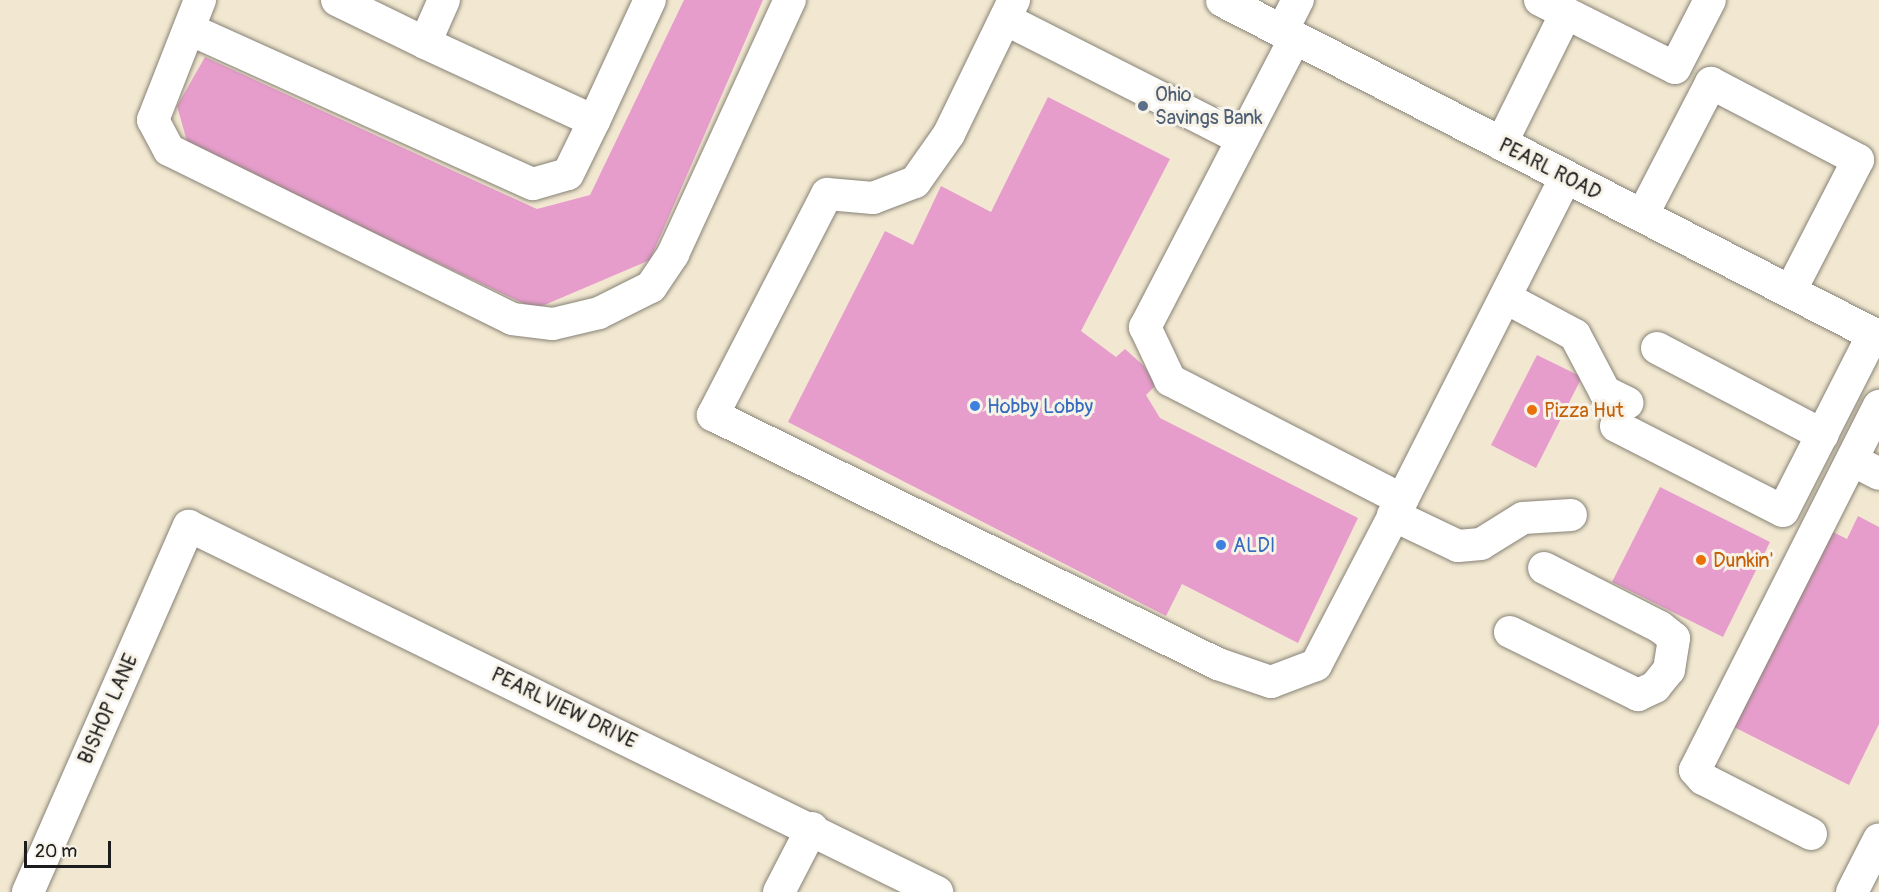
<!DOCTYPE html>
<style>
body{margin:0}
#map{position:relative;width:1879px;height:892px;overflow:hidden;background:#f2e8d1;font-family:Pangolin,sans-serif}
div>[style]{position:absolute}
.building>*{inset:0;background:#e79dcc}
.roads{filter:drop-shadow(0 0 2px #878276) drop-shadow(0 0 2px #878276)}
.minor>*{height:32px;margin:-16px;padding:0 16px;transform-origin:16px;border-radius:16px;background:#fff}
.major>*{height:33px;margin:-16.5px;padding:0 16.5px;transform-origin:16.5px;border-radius:16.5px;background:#fff}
.dots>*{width:16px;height:16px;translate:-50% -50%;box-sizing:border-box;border:3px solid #f7f3e8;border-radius:50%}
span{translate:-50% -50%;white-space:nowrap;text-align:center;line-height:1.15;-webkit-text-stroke:6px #f7f3e8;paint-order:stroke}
.service-label{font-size:20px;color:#4e5e75}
.left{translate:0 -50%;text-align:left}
.street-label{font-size:20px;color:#1c1c1c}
.shop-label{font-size:20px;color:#366cbe}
.food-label{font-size:20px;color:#c56008}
.scale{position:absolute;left:24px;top:841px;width:87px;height:27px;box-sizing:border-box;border:3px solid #1c1c1c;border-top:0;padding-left:8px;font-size:18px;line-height:21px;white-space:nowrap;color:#1c1c1c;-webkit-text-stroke:4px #f7f3e8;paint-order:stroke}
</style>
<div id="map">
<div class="building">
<i style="clip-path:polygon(684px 0,763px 0,650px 260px,535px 309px,188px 145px,177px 106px,205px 57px,537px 209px,590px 195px)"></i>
<i style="clip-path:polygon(1048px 97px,1170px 159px,1081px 331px,1116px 357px,1125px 349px,1144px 366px,1156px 385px,1146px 395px,1160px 418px,1358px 518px,1298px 643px,1182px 584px,1166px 616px,788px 422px,885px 231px,913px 245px,941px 186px,991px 212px)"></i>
<i style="clip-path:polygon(1537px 355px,1582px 377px,1536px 468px,1491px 445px)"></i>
<i style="clip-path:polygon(1660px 487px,1770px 542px,1723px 637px,1612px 582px)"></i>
<i style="clip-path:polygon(1858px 516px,1879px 527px,1879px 724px,1849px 785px,1726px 723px,1825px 528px,1847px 539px)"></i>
</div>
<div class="roads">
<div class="minor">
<i style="left:200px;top:0;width:129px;rotate:111.4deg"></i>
<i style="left:153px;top:120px;width:34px;rotate:62deg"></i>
<i style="left:169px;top:150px;width:382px;rotate:26.2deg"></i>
<i style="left:512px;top:319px;width:41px;rotate:7deg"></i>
<i style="left:553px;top:324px;width:47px;rotate:-13.4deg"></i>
<i style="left:599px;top:313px;width:58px;rotate:-26.6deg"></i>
<i style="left:651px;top:287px;width:40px;rotate:-56deg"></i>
<i style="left:673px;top:254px;width:280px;rotate:-65.3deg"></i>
<i style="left:337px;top:0;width:98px;rotate:26deg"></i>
<i style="left:425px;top:43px;width:47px;rotate:-66.2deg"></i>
<i style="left:1014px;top:0;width:149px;rotate:115.9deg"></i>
<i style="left:949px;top:134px;width:59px;rotate:125.3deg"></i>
<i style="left:915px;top:182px;width:45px;rotate:159.1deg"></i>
<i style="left:873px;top:198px;width:46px;rotate:-175deg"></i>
<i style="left:827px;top:194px;width:249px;rotate:117.3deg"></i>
<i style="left:713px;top:415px;width:563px;rotate:26.25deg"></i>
<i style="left:1218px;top:664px;width:56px;rotate:18.8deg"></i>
<i style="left:1271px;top:682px;width:48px;rotate:-20.7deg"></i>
<i style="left:1316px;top:665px;width:186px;rotate:-62.5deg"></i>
<i style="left:1540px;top:0;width:151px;rotate:26.7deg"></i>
<i style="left:1675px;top:68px;width:76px;rotate:-62.8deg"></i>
<i style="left:1005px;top:19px;width:266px;rotate:26.9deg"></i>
<i style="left:189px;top:29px;width:377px;rotate:24.3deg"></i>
<i style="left:533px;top:184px;width:36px;rotate:-16deg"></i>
<i style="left:568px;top:174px;width:59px;rotate:-63.9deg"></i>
<i style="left:1282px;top:31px;width:35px;rotate:-63deg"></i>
<i style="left:1295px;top:38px;width:326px;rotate:117.4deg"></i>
<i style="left:1145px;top:327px;width:59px;rotate:64.7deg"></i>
<i style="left:1170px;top:380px;width:261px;rotate:27.3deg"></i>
<i style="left:1402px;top:500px;width:362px;rotate:-63.1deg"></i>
<i style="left:425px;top:43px;width:186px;rotate:24.8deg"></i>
<i style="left:594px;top:121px;width:133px;rotate:-65.2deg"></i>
<i style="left:1501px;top:144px;width:146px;rotate:-63.6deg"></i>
<i style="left:1642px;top:216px;width:150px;rotate:-62.6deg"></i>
<i style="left:1711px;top:83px;width:166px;rotate:27.6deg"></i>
<i style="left:1858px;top:160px;width:148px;rotate:117.3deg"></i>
<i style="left:1506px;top:298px;width:78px;rotate:28.2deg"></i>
<i style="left:1575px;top:335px;width:64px;rotate:62.2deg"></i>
<i style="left:1605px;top:392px;width:25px;rotate:26deg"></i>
<i style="left:1657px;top:348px;width:187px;rotate:27.7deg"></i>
<i style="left:1616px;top:426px;width:187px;rotate:27deg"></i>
<i style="left:1783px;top:511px;width:199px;rotate:-63deg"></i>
<i style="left:1852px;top:460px;width:30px;rotate:27deg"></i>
<i style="left:1393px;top:515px;width:72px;rotate:25.5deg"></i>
<i style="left:1458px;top:546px;width:23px;rotate:-5deg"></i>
<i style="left:1481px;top:544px;width:49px;rotate:-31.8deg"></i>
<i style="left:1523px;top:518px;width:48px;rotate:-3.6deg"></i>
<i style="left:1510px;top:632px;width:143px;rotate:26.2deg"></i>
<i style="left:1638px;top:695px;width:19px;rotate:-25deg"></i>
<i style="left:1655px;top:687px;width:22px;rotate:-51deg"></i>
<i style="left:1669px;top:670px;width:32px;rotate:-81deg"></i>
<i style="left:1674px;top:638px;width:18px;rotate:-142deg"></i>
<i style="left:1660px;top:627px;width:130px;rotate:-153deg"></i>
<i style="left:1811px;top:834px;width:121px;rotate:-153deg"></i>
<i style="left:1703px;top:779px;width:12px;rotate:-132deg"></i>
<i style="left:1695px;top:770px;width:408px;rotate:-63.2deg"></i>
<i style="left:28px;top:892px;width:400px;rotate:-66.3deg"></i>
<i style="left:189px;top:526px;width:833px;rotate:26.07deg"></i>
<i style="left:779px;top:892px;width:72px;rotate:-62.7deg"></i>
<i style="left:1852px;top:892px;width:59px;rotate:-63deg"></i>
</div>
<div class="major">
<i style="left:1222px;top:0;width:738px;rotate:27.15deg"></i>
</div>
</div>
<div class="dots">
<i style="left:1143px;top:106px;background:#5c6f8a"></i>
<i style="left:975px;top:406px;background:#3f7fe0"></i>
<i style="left:1532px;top:410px;background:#e8710a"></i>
<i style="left:1221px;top:545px;background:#3f7fe0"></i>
<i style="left:1701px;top:560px;background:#e8710a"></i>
</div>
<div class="service-label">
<span class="left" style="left:1155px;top:106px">Ohio<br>Savings Bank</span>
</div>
<div class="street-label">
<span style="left:1550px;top:169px;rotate:27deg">PEARL ROAD</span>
<span style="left:564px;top:708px;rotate:26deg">PEARLVIEW DRIVE</span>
<span style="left:108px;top:709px;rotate:-66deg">BISHOP LANE</span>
</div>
<div class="shop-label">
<span class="left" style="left:987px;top:406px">Hobby Lobby</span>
<span class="left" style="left:1233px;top:545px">ALDI</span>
</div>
<div class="food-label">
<span class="left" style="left:1544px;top:410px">Pizza Hut</span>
<span class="left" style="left:1713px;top:560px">Dunkin'</span>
</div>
<div class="scale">20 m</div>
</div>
